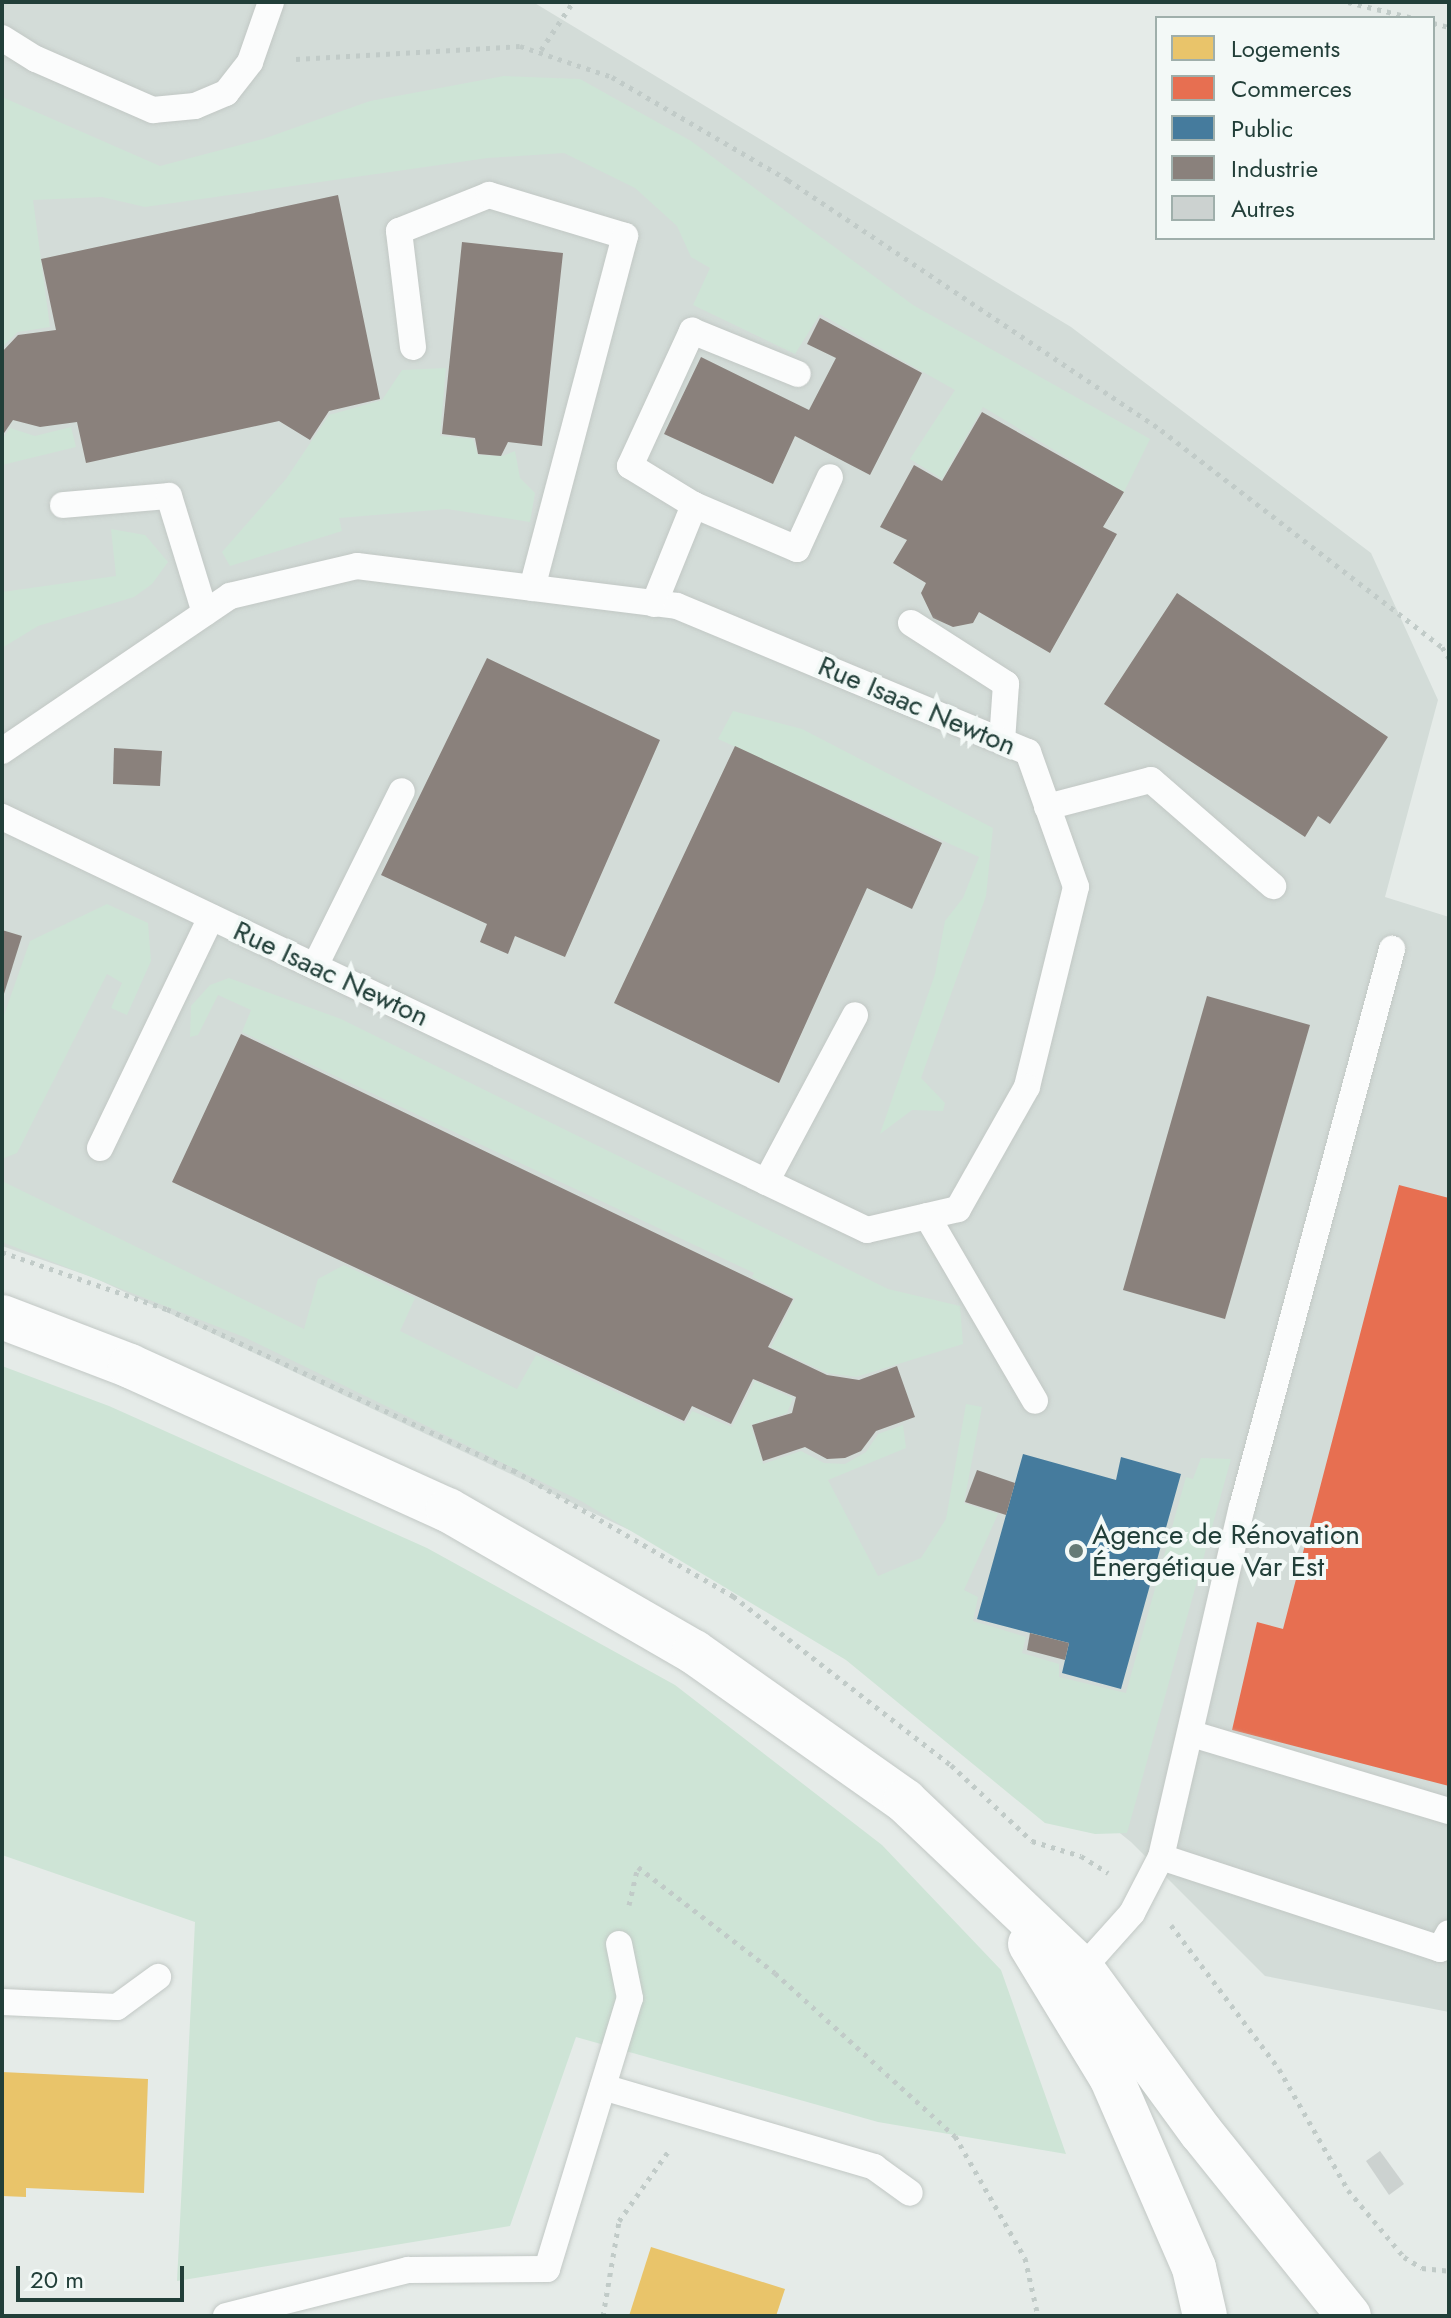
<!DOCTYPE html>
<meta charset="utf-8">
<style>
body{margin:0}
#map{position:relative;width:1451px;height:2318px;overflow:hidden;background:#e5ebe8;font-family:Jost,sans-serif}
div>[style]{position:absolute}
.built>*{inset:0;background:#d3dcd8}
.green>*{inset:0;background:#cee4d6}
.homes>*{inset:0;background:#e9c46a}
.shops>*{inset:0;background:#e76f51}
.public>*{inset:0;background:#457b9d}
.industry>*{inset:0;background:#8a817c}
.building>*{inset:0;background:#ccd2d0}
.path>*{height:5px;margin-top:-2.5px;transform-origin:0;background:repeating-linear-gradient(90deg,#c1cbc8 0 4px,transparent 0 10px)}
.roads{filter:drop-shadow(0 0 2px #c2c8c5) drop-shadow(0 0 2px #c2c8c5)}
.service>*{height:26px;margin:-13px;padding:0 13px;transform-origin:13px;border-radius:13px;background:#fbfcfc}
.secondary>*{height:44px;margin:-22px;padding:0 22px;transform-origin:22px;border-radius:22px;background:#fbfcfc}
.dots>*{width:22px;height:22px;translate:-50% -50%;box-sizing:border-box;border:4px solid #f3f9f7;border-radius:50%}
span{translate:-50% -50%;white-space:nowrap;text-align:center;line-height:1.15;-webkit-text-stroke:8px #f3f9f7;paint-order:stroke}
.street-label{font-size:28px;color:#223f39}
.poi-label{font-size:28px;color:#223f39}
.left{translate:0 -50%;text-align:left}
.frame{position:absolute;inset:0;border:4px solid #223f39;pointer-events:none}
.legend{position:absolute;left:1155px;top:16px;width:280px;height:224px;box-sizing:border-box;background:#f3f9f7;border:2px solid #9fafab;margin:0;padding:10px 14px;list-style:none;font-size:24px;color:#223f39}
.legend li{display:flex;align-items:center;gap:16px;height:40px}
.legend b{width:40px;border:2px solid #9fafab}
.scale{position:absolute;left:16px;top:2266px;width:168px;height:36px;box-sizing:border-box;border:4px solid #223f39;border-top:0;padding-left:10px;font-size:24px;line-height:28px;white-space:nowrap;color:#223f39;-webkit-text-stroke:6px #f3f9f7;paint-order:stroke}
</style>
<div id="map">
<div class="built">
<i style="clip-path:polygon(2px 2px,533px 2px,1071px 327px,1371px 553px,1438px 700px,1385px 897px,1449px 917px,1449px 2012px,1265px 1976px,1131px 1842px,905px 1660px,95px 1278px,2px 1246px)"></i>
</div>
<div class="green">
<i style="clip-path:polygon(504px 76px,580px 79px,691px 141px,913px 305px,1150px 439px,1124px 492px,983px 407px,942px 479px,910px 459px,955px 390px,820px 314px,795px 354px,693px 305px,710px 268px,691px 257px,677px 226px,635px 188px,564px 153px,488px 158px,145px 207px,102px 197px,33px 200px,50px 327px,18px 332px,2px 347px,2px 97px,160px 166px,263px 139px,370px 101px)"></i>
<i style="clip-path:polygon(446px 368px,440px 436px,473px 439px,478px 455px,502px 456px,515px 451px,520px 478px,535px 493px,530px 522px,447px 509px,339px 518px,342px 531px,230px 566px,222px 552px,286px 479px,329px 415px,382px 400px,402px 370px)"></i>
<i style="clip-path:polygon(71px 427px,76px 447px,2px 465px,2px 440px,10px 428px,35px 436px)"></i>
<i style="clip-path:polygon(111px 529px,145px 535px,168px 562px,152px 584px,134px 597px,38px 626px,2px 648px,2px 592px,116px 576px)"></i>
<i style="clip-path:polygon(733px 711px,802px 729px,993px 828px,986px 896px,921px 1078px,945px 1103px,943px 1111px,912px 1110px,880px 1134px,935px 974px,945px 921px,963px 898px,979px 857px,718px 739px)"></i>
<i style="clip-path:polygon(107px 904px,148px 923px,151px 961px,127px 1015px,111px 1008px,122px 983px,107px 974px,17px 1153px,2px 1159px,2px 1021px,30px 941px)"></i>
<i style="clip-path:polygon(229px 978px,341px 1019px,888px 1289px,960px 1306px,963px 1344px,856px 1377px,827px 1373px,771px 1347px,795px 1298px,752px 1277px,754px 1273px,242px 1032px,251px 1010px,218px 995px,198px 1035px,190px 1037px,191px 1006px,210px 985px)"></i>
<i style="clip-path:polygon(2px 1181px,304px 1329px,318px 1279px,344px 1265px,415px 1298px,400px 1331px,517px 1389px,536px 1355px,685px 1424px,692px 1411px,732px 1427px,755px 1381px,793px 1398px,787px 1413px,751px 1425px,763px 1464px,801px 1451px,824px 1463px,845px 1464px,866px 1452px,878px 1434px,903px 1425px,906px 1448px,828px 1480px,878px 1576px,921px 1558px,946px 1519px,966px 1404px,982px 1407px,964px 1503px,998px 1514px,964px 1590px,978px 1597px,973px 1621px,1026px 1637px,1022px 1653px,1059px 1664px,1059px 1677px,1126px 1693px,1186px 1477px,1193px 1479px,1201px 1458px,1231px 1459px,1127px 1833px,1095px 1834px,1045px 1823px,846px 1660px,581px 1501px,244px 1337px,2px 1242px)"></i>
<i style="clip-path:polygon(2px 1366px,109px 1406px,427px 1548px,675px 1685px,882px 1845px,1001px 1970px,1066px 2154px,878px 2122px,576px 2037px,510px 2226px,177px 2281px,195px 1922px,2px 1855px)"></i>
</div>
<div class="homes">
<i style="clip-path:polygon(2px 2072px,148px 2079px,144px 2193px,26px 2188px,26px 2197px,2px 2196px)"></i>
<i style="clip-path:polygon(651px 2247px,785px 2289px,776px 2316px,629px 2316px)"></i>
</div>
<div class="shops">
<i style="clip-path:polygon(1399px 1185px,1449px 1198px,1449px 1786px,1232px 1730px,1257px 1622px,1283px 1629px)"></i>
</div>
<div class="public">
<i style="clip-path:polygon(1023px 1454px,1116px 1480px,1121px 1457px,1181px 1474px,1121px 1689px,1062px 1673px,1069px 1643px,977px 1619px)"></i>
</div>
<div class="industry">
<i style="clip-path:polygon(338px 195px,380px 399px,329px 411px,310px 440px,279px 421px,86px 463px,77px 422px,40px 427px,13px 420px,2px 436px,2px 352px,18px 335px,56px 330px,41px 259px)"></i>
<i style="clip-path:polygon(462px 242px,563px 253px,542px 446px,508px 442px,501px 456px,478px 454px,475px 438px,442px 434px)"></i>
<i style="clip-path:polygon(820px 318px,922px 373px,870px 475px,795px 436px,773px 484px,664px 434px,701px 357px,809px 410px,836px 358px,807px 344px)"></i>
<i style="clip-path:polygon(982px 412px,1124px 492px,1103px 527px,1117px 534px,1050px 653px,979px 612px,973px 623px,953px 627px,933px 618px,921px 593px,926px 583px,893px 563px,907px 540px,880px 527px,914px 465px,942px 481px)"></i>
<i style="clip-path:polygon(1177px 593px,1388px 737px,1330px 824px,1318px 816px,1305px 837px,1104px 704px)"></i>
<i style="clip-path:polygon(487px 658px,660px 740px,565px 957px,515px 936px,508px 954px,480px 942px,487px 924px,381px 875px)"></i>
<i style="clip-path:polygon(735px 746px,942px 843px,912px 909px,867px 888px,779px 1083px,614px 1003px)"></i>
<i style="clip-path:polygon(114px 748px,162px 751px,160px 786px,113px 784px)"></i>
<i style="clip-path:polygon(2px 930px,22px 936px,3px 997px,2px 996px)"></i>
<i style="clip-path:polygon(1207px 996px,1310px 1025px,1225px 1319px,1123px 1290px)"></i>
<i style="clip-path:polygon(241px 1034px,793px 1299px,768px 1347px,827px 1375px,859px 1380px,897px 1366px,915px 1417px,876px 1431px,861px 1451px,845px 1458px,827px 1459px,805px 1447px,763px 1461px,752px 1425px,792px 1413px,796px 1397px,753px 1379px,731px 1424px,692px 1406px,684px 1421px,172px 1182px)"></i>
<i style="clip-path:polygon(977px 1470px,1015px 1483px,1006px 1515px,965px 1502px)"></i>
<i style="clip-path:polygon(1030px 1633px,1069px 1643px,1065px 1660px,1027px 1650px)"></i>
</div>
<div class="building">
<i style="clip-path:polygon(1380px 2151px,1404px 2184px,1389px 2195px,1366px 2161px)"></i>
</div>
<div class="path">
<i style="left:1348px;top:2px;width:67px;rotate:13.8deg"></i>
<i style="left:1433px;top:23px;width:16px;rotate:14deg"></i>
<i style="left:541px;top:50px;width:58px;rotate:-56.3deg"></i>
<i style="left:296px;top:59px;width:224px;rotate:-3.3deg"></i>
<i style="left:520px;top:46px;width:97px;rotate:18.6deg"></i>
<i style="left:612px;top:77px;width:204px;rotate:30.3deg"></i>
<i style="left:788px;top:180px;width:449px;rotate:33.8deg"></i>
<i style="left:1161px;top:430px;width:355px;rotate:37.7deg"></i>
<i style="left:1442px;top:647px;width:13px;rotate:58deg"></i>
<i style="left:2px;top:1252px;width:175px;rotate:19.1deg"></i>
<i style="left:167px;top:1309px;width:382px;rotate:25deg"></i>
<i style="left:513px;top:1470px;width:254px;rotate:29.8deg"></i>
<i style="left:733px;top:1596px;width:276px;rotate:37.8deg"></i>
<i style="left:951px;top:1765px;width:111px;rotate:43.2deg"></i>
<i style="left:1032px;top:1841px;width:51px;rotate:17deg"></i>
<i style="left:1081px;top:1856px;width:32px;rotate:32deg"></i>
<i style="left:629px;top:1905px;width:39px;rotate:-77deg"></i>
<i style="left:638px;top:1867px;width:173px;rotate:37.7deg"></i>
<i style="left:775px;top:1973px;width:243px;rotate:42.2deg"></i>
<i style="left:955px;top:2136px;width:141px;rotate:60.2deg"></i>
<i style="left:1025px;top:2258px;width:59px;rotate:77.4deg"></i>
<i style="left:1171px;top:1925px;width:180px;rotate:53.1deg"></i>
<i style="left:1279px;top:2069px;width:139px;rotate:60.3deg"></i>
<i style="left:1348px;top:2190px;width:87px;rotate:50.1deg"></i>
<i style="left:1404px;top:2257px;width:21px;rotate:31deg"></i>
<i style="left:1422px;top:2268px;width:27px;rotate:6deg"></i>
<i style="left:603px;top:2316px;width:96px;rotate:-80.4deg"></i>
<i style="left:619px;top:2221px;width:88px;rotate:-54.7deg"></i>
</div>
<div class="roads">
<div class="service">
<i style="left:2px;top:38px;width:40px;rotate:32deg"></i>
<i style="left:36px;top:59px;width:128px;rotate:23.6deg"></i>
<i style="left:153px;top:110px;width:42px;rotate:-5.4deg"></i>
<i style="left:195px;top:106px;width:34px;rotate:-23deg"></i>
<i style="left:226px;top:93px;width:39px;rotate:-52deg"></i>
<i style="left:250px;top:62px;width:64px;rotate:-70.7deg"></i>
<i style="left:413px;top:347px;width:117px;rotate:-96.9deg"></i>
<i style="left:399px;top:231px;width:97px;rotate:-21.8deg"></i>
<i style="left:489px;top:195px;width:142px;rotate:16.8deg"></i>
<i style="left:625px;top:236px;width:364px;rotate:104.8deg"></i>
<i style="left:63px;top:505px;width:106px;rotate:-4.9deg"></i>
<i style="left:169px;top:496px;width:122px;rotate:72.9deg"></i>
<i style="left:694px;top:505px;width:75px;rotate:-148.6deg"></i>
<i style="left:630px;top:466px;width:149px;rotate:-65.3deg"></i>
<i style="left:692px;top:331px;width:114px;rotate:22.1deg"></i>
<i style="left:654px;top:604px;width:107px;rotate:-68deg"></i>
<i style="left:694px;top:505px;width:112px;rotate:23.1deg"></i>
<i style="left:797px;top:549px;width:79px;rotate:-65.4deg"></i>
<i style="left:911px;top:623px;width:113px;rotate:32.7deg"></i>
<i style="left:1006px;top:684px;width:57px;rotate:94deg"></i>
<i style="left:2px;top:751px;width:276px;rotate:-34.2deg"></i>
<i style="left:230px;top:596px;width:130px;rotate:-13.3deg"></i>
<i style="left:357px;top:566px;width:322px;rotate:7.1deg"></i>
<i style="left:677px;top:606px;width:380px;rotate:22.6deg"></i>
<i style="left:1028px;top:752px;width:143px;rotate:70.4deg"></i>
<i style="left:1076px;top:887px;width:206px;rotate:103.8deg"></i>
<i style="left:1027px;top:1087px;width:140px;rotate:119.5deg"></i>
<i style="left:958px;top:1209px;width:93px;rotate:167deg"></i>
<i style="left:867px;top:1230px;width:959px;rotate:-154.48deg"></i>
<i style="left:1047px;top:807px;width:107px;rotate:-14.6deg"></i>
<i style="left:1151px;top:780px;width:162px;rotate:41deg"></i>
<i style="left:315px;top:966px;width:195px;rotate:-63.6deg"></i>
<i style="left:100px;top:1148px;width:256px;rotate:-64.3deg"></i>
<i style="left:766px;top:1182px;width:189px;rotate:-61.9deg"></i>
<i style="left:927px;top:1216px;width:214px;rotate:59.7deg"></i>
<i style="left:1192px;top:1734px;width:268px;rotate:16.7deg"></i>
<i style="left:1161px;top:1857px;width:359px;rotate:-77deg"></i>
<i style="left:1242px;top:1507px;width:578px;rotate:-74.95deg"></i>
<i style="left:1082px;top:1969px;width:75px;rotate:-48.2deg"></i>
<i style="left:1132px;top:1913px;width:63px;rotate:-62.6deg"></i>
<i style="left:1161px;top:1857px;width:294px;rotate:18.2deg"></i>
<i style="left:1440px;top:1949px;width:18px;rotate:-61deg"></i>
<i style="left:2px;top:2002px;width:115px;rotate:2.5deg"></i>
<i style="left:117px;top:2007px;width:51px;rotate:-36.2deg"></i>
<i style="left:603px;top:2087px;width:283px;rotate:16.4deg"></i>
<i style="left:874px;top:2167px;width:44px;rotate:35.8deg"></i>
<i style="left:226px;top:2316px;width:188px;rotate:-14.2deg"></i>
<i style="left:408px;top:2270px;width:139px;rotate:-0.4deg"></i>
<i style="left:547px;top:2269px;width:283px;rotate:-73deg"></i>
<i style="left:630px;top:1998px;width:55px;rotate:-101.5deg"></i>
</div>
<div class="secondary">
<i style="left:2px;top:1317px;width:137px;rotate:20.9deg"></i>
<i style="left:130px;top:1366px;width:349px;rotate:24.4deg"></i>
<i style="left:448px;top:1510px;width:284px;rotate:30deg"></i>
<i style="left:694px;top:1652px;width:258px;rotate:35.2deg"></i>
<i style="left:905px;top:1801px;width:244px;rotate:43.5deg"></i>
<i style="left:1082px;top:1969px;width:202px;rotate:53.9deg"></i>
<i style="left:1201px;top:2132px;width:236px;rotate:51.2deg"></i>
<i style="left:1030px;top:1944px;width:156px;rotate:58.7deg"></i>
<i style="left:1111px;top:2077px;width:208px;rotate:66.5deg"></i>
<i style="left:1194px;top:2268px;width:49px;rotate:77.1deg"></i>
</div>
</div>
<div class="dots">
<i style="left:1076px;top:1551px;background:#667b76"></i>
</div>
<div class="street-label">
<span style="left:917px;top:706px;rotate:23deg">Rue Isaac Newton</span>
<span style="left:331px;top:974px;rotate:25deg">Rue Isaac Newton</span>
</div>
<div class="poi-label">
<span class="left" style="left:1092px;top:1551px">Agence de Rénovation<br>Énergétique Var Est</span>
</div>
<div class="frame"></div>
<ul class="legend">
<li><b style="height:22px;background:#e9c46a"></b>Logements</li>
<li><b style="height:22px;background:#e76f51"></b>Commerces</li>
<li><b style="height:22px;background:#457b9d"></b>Public</li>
<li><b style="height:22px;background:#8a817c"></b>Industrie</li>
<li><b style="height:22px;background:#ccd2d0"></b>Autres</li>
</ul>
<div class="scale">20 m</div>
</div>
